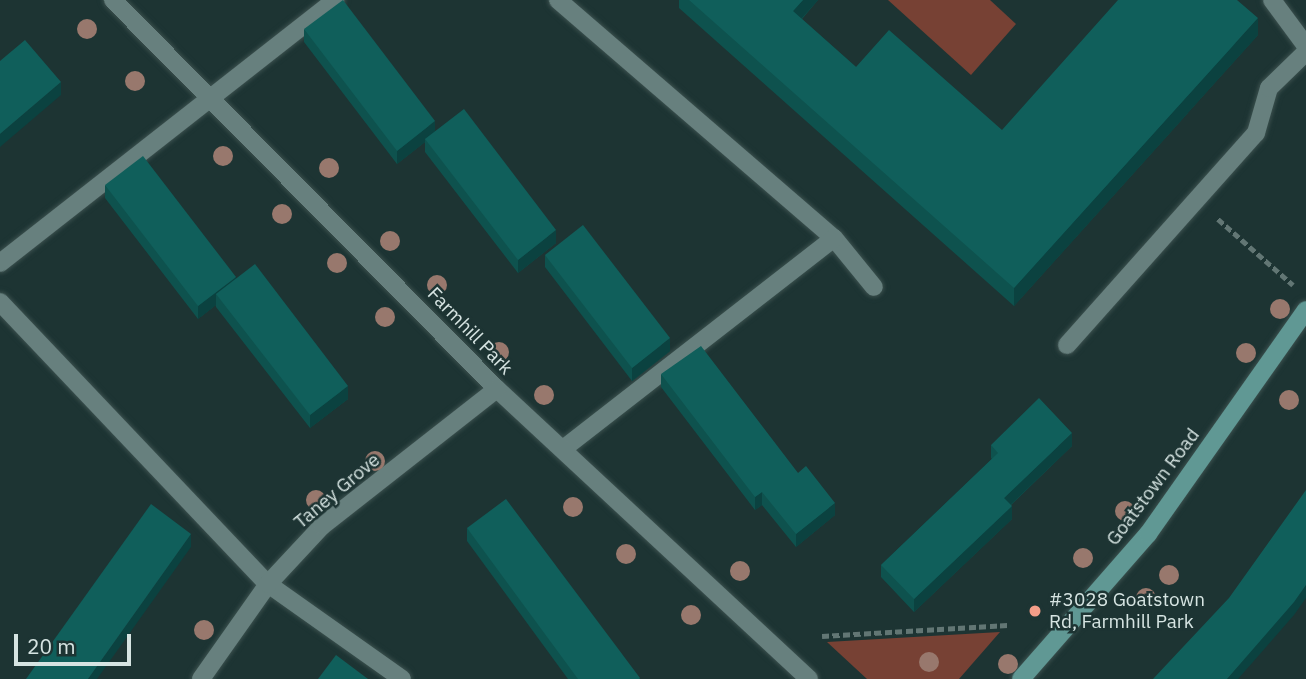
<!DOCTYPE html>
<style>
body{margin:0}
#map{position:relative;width:1306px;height:679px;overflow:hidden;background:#1d3433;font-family:"IBM Plex Sans",sans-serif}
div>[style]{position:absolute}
.green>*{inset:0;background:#774134}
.path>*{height:4.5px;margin-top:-2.25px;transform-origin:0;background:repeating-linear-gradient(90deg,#627674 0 7px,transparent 0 10.5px)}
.roads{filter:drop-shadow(0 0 2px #3b504e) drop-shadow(0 0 2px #3b504e)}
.service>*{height:18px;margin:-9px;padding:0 9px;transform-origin:9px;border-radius:9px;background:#67807e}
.minor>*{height:18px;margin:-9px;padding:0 9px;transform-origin:9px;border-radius:9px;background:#67807e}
.secondary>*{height:18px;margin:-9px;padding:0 9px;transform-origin:9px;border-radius:9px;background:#609894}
.trees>*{width:20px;height:20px;margin:-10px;border-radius:50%;background:#98786d}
.wall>*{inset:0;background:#0e524e}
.shaded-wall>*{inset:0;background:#0b4240}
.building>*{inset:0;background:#105f5b}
.dots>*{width:19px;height:19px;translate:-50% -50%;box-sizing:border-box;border:4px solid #1d3433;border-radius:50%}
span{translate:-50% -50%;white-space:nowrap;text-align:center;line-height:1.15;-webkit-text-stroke:5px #1d3433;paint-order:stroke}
.street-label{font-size:19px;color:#d6e4e2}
.poi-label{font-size:19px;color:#d6e4e2}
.left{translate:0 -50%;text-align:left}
.scale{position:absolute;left:14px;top:634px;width:117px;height:32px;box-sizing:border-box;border:4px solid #d6e4e2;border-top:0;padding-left:9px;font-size:21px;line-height:24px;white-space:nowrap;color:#d6e4e2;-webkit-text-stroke:5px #1d3433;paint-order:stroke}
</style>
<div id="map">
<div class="green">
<i style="clip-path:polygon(888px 0,990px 0,1016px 24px,971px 75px)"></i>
<i style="clip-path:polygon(1000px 632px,959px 679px,867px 679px,827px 642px)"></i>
</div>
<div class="path">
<i style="left:1218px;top:219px;width:100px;rotate:41.3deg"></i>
<i style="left:822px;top:636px;width:186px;rotate:-3.4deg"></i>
</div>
<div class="roads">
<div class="service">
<i style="left:558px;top:0;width:364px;rotate:40.8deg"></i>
<i style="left:834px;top:238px;width:63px;rotate:50.8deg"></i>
<i style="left:1272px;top:0;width:57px;rotate:53.5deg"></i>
<i style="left:0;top:263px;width:426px;rotate:-38.1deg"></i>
<i style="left:0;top:302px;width:389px;rotate:46.5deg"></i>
<i style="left:268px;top:584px;width:164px;rotate:35.3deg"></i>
<i style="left:1067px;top:345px;width:284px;rotate:-48.3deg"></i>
<i style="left:1256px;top:133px;width:47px;rotate:-73.9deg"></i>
<i style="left:1269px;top:88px;width:52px;rotate:-44.2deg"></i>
<i style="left:563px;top:449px;width:343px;rotate:-37.9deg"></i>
</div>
<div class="minor">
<i style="left:113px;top:0;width:547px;rotate:45.37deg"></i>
<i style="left:497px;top:389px;width:426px;rotate:42.9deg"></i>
<i style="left:201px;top:679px;width:116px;rotate:-54.8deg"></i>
<i style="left:268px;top:584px;width:79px;rotate:-47deg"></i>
<i style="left:322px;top:526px;width:222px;rotate:-38.1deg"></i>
</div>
<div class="secondary">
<i style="left:1021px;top:679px;width:193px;rotate:-48.8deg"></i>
<i style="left:1148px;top:534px;width:274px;rotate:-54.8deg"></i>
</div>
</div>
<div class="trees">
<i style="left:87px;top:29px"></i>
<i style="left:135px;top:81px"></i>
<i style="left:223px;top:156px"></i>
<i style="left:329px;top:168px"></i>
<i style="left:282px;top:214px"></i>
<i style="left:390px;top:241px"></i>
<i style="left:337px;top:263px"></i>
<i style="left:437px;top:285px"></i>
<i style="left:1280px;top:309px"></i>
<i style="left:385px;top:317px"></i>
<i style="left:499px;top:352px"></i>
<i style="left:1246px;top:353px"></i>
<i style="left:544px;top:395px"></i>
<i style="left:1289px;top:400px"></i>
<i style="left:375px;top:461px"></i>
<i style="left:316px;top:500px"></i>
<i style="left:573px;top:507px"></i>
<i style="left:1125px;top:511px"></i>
<i style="left:626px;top:554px"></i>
<i style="left:1083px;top:558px"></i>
<i style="left:740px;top:571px"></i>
<i style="left:1169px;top:575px"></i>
<i style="left:1146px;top:598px"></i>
<i style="left:691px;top:615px"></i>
<i style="left:204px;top:630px"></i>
<i style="left:929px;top:662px"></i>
<i style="left:1008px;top:664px"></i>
</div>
<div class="wall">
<i style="clip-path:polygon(679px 0,818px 0,802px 19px,856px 67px,1002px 130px,1258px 35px,1014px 306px,679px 8px)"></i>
<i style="clip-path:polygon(304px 29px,435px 131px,556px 243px,518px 273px,425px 152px,425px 142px,397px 164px,304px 42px)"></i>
<i style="clip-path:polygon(105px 185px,236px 279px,348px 399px,310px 428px,216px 307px,216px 305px,198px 319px,105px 198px)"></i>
<i style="clip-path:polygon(545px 255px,670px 351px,632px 381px,545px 267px)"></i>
<i style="clip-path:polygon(661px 374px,798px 473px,835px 515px,796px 547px,762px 505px,755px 510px,661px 387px)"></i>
<i style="clip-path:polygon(991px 445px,1072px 446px,1011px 505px,1012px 519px,914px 612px,881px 577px,881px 565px,992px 459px,991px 458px)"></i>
<i style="clip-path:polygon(467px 528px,640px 679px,568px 679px,467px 541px)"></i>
</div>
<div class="shaded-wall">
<i style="clip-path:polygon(803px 0,818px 0,793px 28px,793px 11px)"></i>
<i style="clip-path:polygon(1258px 18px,1258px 35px,1014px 306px,1014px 288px)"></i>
<i style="clip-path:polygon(61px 82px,61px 95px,0 147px,0 134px)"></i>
<i style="clip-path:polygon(435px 121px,435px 134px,425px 139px,425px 142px,397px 164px,397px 151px)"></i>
<i style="clip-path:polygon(556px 230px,556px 243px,518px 273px,518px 260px)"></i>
<i style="clip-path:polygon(236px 277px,236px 290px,216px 294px,216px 305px,198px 319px,198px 306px)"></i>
<i style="clip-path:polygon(670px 338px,670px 351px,632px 381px,632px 368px)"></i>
<i style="clip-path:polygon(348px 386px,348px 399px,310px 428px,310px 415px)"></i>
<i style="clip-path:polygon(1072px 433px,1072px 446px,1004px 511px,1004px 498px)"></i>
<i style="clip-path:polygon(762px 492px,762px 505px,755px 510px,755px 497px)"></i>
<i style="clip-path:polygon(835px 503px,835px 515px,796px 547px,796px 534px)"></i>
<i style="clip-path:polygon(1012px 506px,1012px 519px,914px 612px,914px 599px)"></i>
<i style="clip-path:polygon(191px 534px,191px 547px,97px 679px,88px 679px)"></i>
<i style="clip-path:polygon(1306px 585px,1306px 598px,1294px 615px,1238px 679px,1227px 679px)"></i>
</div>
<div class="building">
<i style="clip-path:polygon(343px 0,435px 121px,397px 151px,304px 29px)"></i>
<i style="clip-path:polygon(689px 0,803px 0,793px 11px,856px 67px,889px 30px,1002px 130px,1118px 0,1237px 0,1258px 18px,1014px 288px)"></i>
<i style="clip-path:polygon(25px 40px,61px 82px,0 134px,0 61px)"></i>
<i style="clip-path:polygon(464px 109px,556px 230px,518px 260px,425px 139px)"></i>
<i style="clip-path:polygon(143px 156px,236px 277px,198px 306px,105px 185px)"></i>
<i style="clip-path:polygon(583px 225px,670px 338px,632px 368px,545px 255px)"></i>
<i style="clip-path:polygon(255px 264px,348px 386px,310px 415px,216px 294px)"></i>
<i style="clip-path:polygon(701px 346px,798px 473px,806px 466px,835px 503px,796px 534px,762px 492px,755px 497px,661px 374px)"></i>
<i style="clip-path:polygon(1039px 398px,1072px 433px,1004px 498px,1012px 506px,914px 599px,881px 565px,998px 453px,991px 445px)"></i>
<i style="clip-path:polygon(1306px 490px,1306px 585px,1294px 602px,1227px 679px,1153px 679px,1229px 598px)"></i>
<i style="clip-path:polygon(506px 499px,640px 678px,639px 679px,578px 679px,467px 528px)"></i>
<i style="clip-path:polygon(151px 504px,191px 534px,88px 679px,26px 679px)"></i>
<i style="clip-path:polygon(336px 655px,368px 679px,318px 679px)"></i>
</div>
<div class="dots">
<i style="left:1035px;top:611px;background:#f49e89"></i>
</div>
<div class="street-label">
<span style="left:470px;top:331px;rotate:46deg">Farmhill Park</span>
<span style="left:1153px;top:487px;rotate:-53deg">Goatstown Road</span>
<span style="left:337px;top:491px;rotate:-40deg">Taney Grove</span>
</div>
<div class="poi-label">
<span class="left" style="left:1049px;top:611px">#3028 Goatstown<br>Rd, Farmhill Park</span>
</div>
<div class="scale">20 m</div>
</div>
